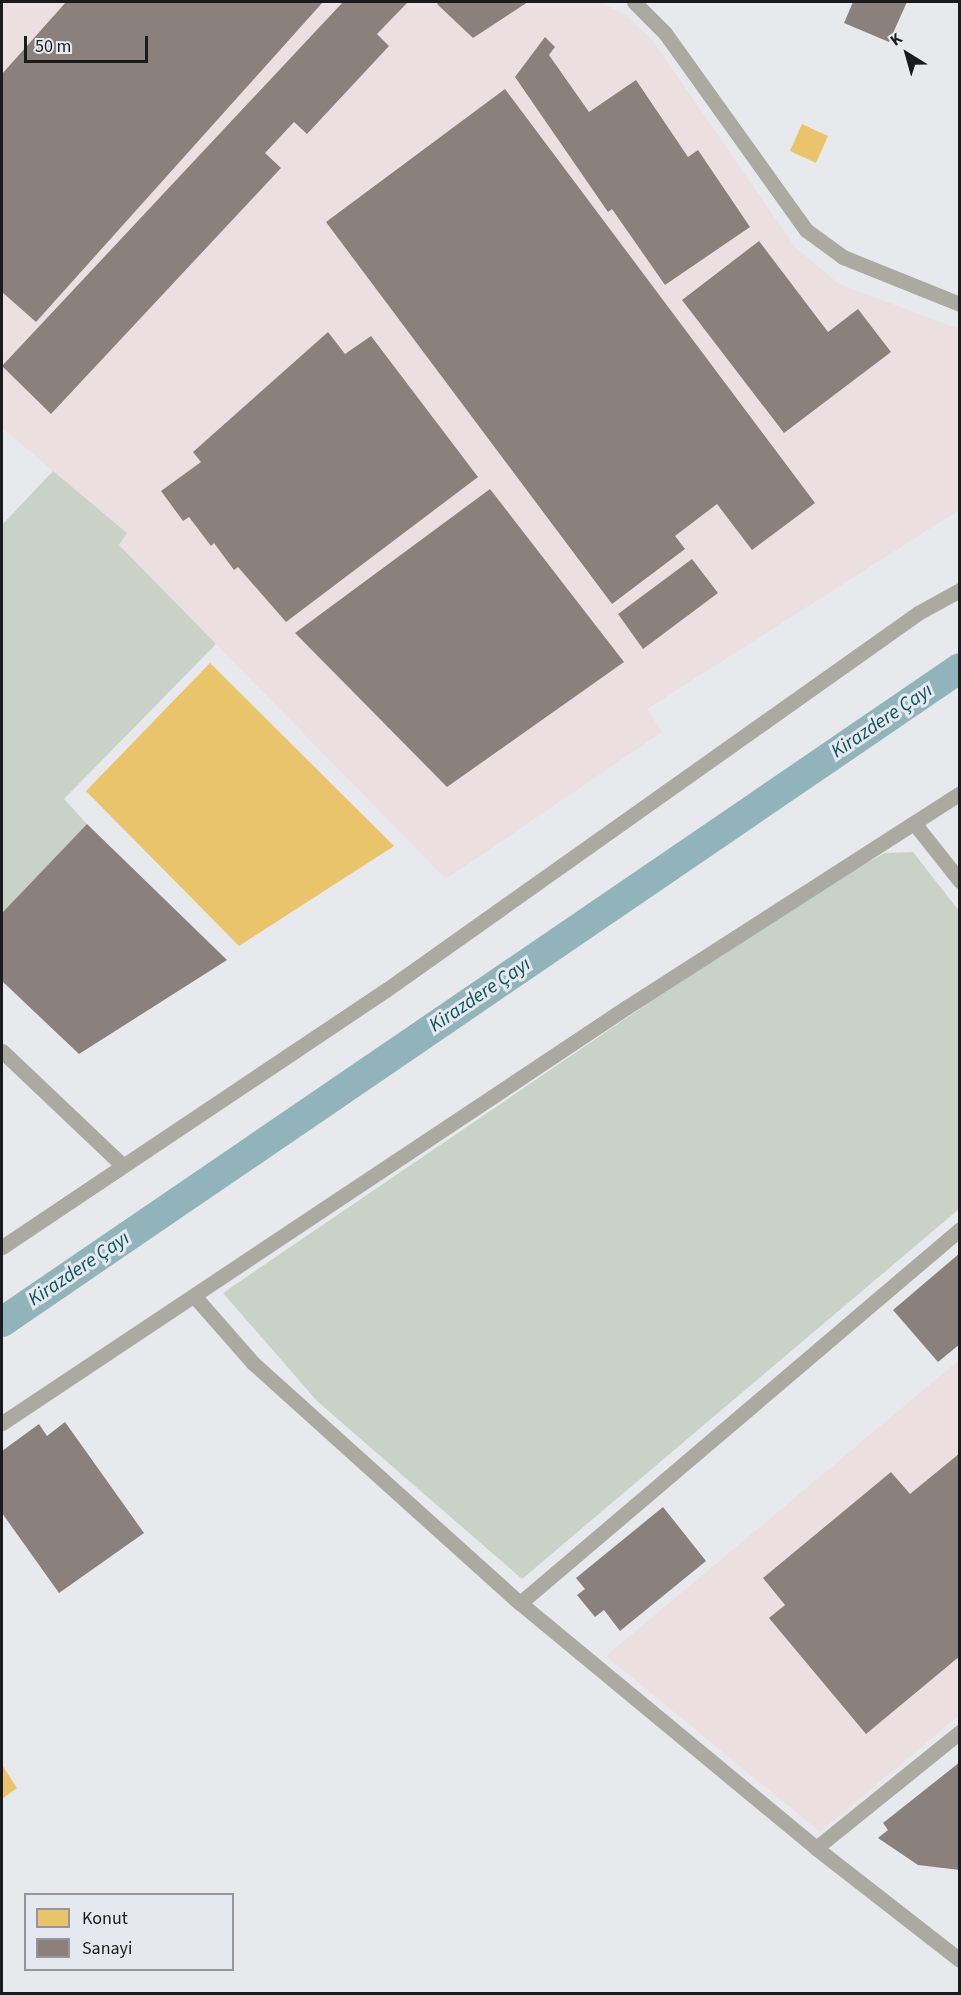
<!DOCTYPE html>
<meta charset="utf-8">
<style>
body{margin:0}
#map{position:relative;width:961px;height:1995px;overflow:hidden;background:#e7e9ec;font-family:"Source Sans 3",sans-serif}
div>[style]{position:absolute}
.industrial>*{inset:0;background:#ecdfe2}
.green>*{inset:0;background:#cad1c6}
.homes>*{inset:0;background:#e9c46a}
.industry>*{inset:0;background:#8a817c}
.river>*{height:30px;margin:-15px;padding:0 15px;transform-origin:15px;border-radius:15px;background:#91b4ba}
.minor>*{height:15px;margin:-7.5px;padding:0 7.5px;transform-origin:7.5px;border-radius:7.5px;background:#abaaa1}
span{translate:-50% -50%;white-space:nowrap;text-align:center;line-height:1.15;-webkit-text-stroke:6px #e5e8ee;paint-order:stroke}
.water-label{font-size:20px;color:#09555b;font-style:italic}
.frame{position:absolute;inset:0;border:3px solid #1a1b1d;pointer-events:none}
.legend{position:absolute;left:24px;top:1893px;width:210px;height:78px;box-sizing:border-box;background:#e5e8ee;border:2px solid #94969a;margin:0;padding:8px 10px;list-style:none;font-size:18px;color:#1a1b1d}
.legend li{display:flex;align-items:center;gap:12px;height:30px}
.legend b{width:30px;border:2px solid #94969a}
.north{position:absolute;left:877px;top:24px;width:60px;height:60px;-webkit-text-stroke:4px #e5e8ee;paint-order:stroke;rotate:323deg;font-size:16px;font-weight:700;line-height:24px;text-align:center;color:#1a1b1d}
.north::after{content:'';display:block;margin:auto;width:21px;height:27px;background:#1a1b1d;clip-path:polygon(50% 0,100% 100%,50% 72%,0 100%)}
.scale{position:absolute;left:24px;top:36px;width:124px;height:27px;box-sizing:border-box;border:3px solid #1a1b1d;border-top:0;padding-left:8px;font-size:18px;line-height:21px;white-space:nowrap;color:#1a1b1d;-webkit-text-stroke:4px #e5e8ee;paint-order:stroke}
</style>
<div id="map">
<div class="industrial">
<div style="clip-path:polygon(2px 2px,600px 2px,626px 15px,653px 41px,795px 247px,839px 284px,959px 329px,959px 510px,647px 709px,662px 732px,446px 879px,119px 545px,127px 533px,2px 428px)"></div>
<div style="clip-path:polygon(959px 1360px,959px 1715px,820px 1832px,606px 1656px)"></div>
</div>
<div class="green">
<div style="clip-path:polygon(53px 471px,127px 533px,119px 545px,216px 644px,64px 799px,87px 824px,2px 913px,2px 525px)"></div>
<div style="clip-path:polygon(913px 852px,959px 911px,959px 1209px,522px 1579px,317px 1401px,223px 1293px,650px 1002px,851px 871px,885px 853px)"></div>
</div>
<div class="homes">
<div style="clip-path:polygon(802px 124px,828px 136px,816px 163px,790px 151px)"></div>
<div style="clip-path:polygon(210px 663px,394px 846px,239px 946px,86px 791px)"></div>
<div style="clip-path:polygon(2px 1765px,17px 1788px,2px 1799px)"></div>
</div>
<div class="industry">
<div style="clip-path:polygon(66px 2px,323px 2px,36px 322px,2px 292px,2px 74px)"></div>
<div style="clip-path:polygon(343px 2px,408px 2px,377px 34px,389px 46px,307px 134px,294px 122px,265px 153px,281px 168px,51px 414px,2px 366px)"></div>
<div style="clip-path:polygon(439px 2px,528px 2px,473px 38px,437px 4px)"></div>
<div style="clip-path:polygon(853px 2px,907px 2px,889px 42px,844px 23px)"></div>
<div style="clip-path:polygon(545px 37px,555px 47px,549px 55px,589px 112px,636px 80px,688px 157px,698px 150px,750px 227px,665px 285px,612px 209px,608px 212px,515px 77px)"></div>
<div style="clip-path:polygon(505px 89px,815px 503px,752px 550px,717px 504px,675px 536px,685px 549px,612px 604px,326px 222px)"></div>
<div style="clip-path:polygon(759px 241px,828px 332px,858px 309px,891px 352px,784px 433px,682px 300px)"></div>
<div style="clip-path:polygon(328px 332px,345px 354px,371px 336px,478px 477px,286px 622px,238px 567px,234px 570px,214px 543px,211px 546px,189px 517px,183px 521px,161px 491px,201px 462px,193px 452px)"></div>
<div style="clip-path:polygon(490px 489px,624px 662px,447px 787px,295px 633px)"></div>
<div style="clip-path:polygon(692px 559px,718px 593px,643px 649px,618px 614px)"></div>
<div style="clip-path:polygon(87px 824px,227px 960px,79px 1054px,2px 981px,2px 913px)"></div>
<div style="clip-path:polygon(960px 1253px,960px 1344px,938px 1362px,893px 1310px)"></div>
<div style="clip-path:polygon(65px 1422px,144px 1533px,59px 1593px,2px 1513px,2px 1451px,39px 1424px,47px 1436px)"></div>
<div style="clip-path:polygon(960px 1453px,960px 1656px,866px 1734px,769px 1618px,785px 1605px,763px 1578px,891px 1472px,910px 1494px)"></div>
<div style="clip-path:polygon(663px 1507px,706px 1561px,620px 1631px,604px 1610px,595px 1617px,577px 1595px,585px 1589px,576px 1578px)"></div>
<div style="clip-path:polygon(960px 1762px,960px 1870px,918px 1865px,878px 1838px,888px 1830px,883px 1823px)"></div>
</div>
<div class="river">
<div style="left:2px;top:1322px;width:1160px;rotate:-34.32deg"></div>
</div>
<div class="minor">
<div style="left:634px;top:2px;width:44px;rotate:45deg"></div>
<div style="left:665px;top:33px;width:242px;rotate:54.4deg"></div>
<div style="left:806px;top:230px;width:46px;rotate:36.1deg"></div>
<div style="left:843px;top:257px;width:126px;rotate:21.9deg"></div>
<div style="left:914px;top:823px;width:74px;rotate:51.6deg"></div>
<div style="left:2px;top:1051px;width:166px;rotate:43.5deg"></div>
<div style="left:2px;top:1247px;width:462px;rotate:-33.8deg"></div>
<div style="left:386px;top:990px;width:652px;rotate:-35.32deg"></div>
<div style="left:918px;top:613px;width:48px;rotate:-28.7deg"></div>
<div style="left:195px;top:1297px;width:88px;rotate:48.7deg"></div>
<div style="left:253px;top:1363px;width:359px;rotate:42deg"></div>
<div style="left:520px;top:1603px;width:384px;rotate:39.6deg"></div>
<div style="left:816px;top:1848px;width:182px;rotate:37.9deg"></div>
<div style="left:2px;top:1423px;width:751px;rotate:-33.65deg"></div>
<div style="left:627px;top:1007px;width:396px;rotate:-32.7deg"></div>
<div style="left:520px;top:1603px;width:577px;rotate:-40.36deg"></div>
<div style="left:816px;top:1848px;width:185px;rotate:-38.9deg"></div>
</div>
<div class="water-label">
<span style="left:882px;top:721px;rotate:-34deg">Kirazdere Çayı</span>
<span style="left:480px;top:995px;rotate:-34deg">Kirazdere Çayı</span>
<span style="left:79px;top:1269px;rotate:-34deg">Kirazdere Çayı</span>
</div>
<div class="frame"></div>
<ul class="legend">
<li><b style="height:16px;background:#e9c46a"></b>Konut</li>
<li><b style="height:16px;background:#8a817c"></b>Sanayi</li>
</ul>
<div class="north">K</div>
<div class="scale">50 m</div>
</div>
